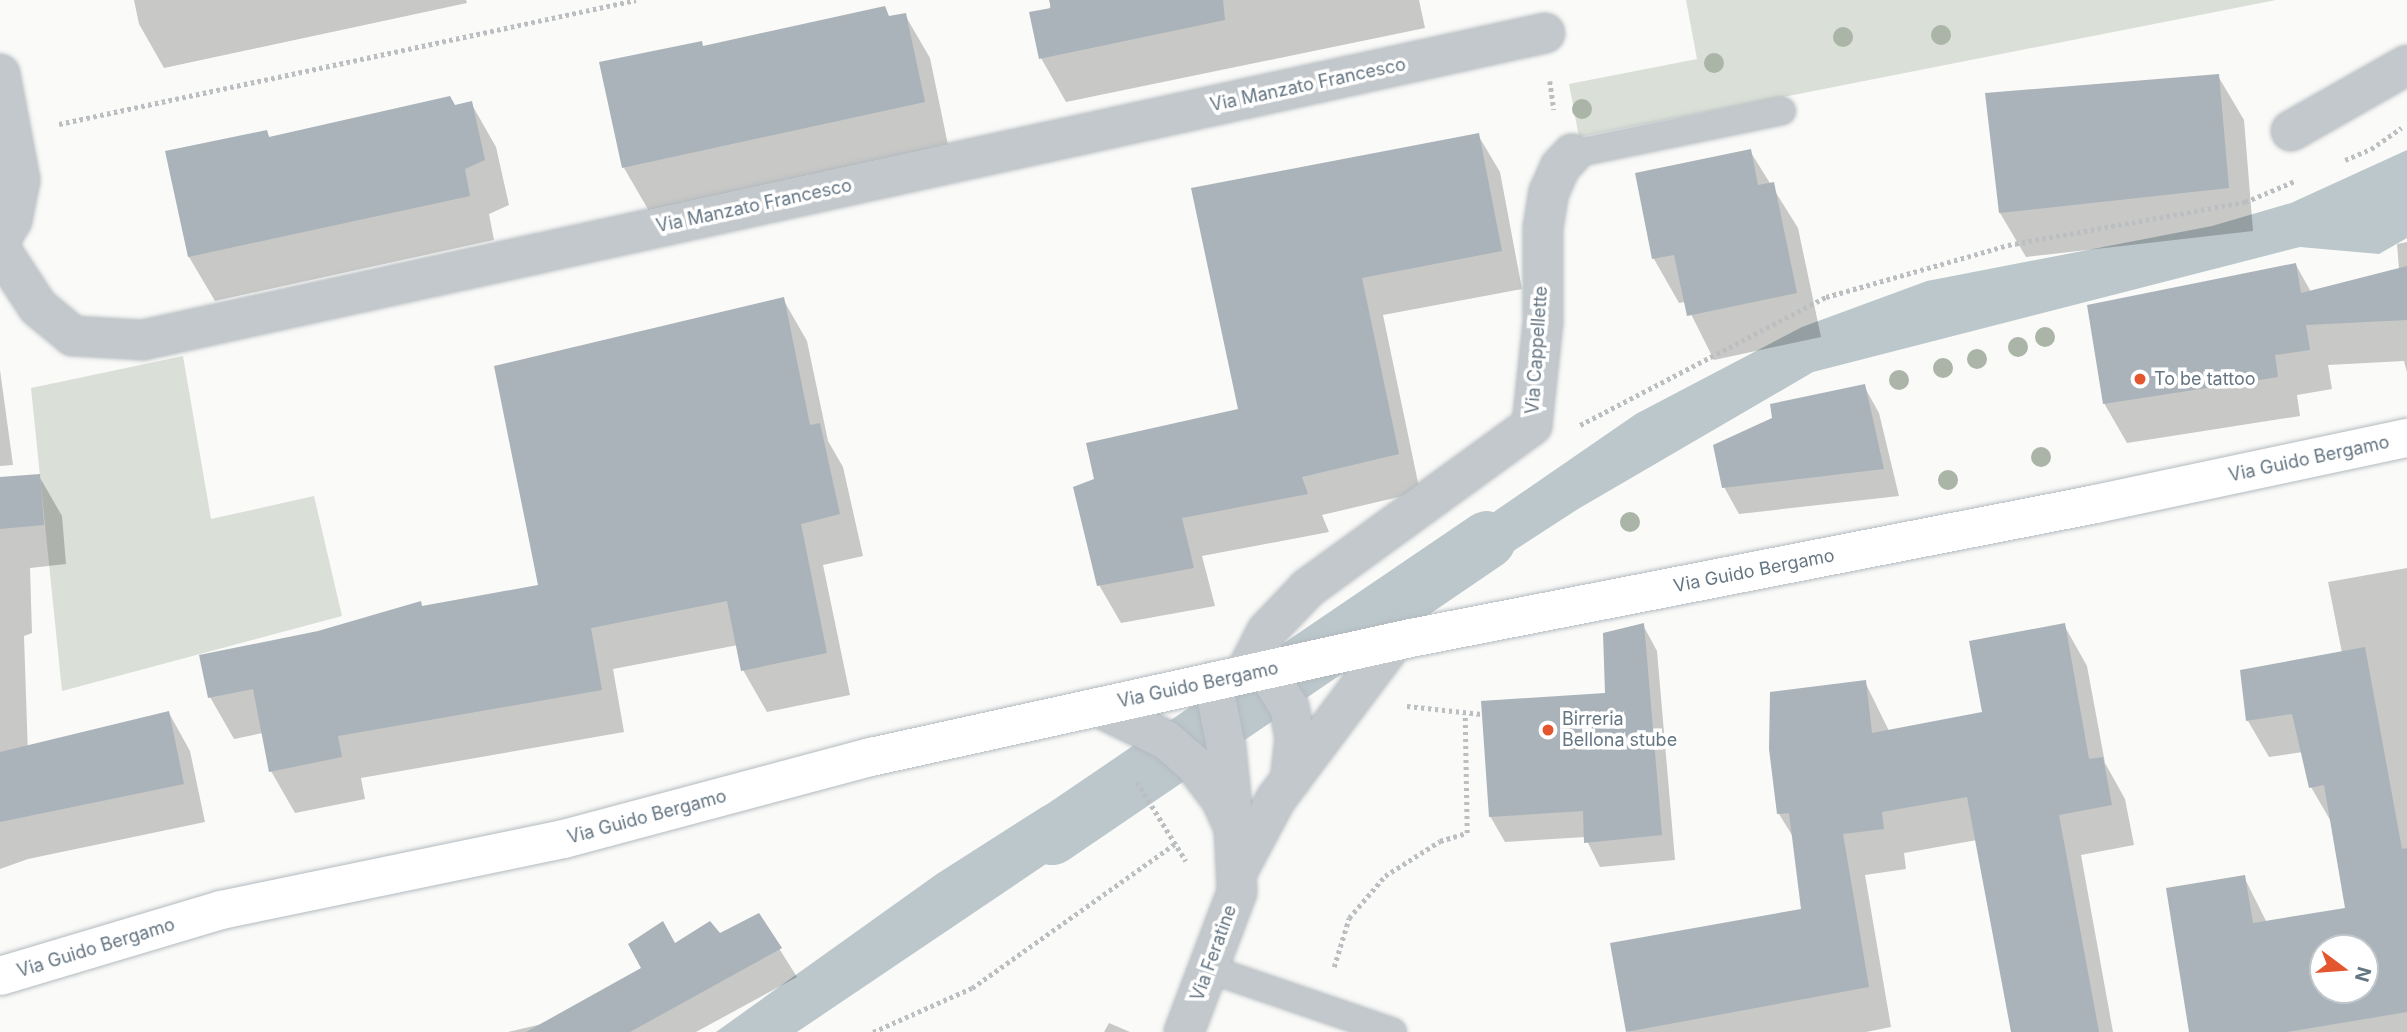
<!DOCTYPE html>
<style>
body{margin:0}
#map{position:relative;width:2407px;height:1032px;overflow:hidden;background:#fafaf8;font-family:Inter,sans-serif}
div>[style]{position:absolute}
.green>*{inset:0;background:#dadfd7}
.water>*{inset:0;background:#bbc7cb}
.shadow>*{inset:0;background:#0003}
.canal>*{height:58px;margin:-29px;padding:0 29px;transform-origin:29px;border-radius:29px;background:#bbc7cb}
.building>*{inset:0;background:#aab3b9}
.path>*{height:4.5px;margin-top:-2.25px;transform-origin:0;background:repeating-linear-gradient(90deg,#bbbfc2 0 3.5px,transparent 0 7px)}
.roads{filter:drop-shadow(0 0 2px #b3babf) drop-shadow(0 0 2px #b3babf)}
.service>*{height:26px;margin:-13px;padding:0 13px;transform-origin:13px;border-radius:13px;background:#c3c8cc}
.minor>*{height:38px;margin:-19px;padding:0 19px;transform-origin:19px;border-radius:19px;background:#c3c8cc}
.tertiary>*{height:38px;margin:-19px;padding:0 19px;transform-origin:19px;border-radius:19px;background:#c3c8cc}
.secondary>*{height:38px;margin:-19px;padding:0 19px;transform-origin:19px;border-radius:19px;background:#fff}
.trees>*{width:20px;height:20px;margin:-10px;border-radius:50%;background:#aab4a7}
.dots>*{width:19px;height:19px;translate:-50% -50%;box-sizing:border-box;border:4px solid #fff;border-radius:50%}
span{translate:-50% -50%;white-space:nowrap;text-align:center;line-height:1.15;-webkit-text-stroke:7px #fff;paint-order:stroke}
.street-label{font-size:18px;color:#657683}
.poi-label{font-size:18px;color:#657683}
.left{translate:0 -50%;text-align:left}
.north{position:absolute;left:2309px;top:934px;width:70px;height:70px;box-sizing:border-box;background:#fff;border:2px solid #c1c8cd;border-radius:50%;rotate:106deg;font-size:19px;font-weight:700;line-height:28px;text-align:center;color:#657683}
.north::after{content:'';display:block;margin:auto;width:24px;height:32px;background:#e4572e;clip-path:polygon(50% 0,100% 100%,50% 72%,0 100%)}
</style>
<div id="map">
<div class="green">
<div style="clip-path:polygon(1686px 0,2276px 0,1579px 137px,1569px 84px,1697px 59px)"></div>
<div style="clip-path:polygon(183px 356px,211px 519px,314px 496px,342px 616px,62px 691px,31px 388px)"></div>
</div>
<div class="water">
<div style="clip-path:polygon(2407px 150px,2407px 238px,2379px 254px,2300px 247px,1813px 372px,1578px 509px,1435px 602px,1411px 569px,1636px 414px,1802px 327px,1927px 281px,2212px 226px,2291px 203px)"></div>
<div style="clip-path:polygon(1102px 776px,1129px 808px,797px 1032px,716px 1032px,937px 874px,1042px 807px)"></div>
</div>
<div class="shadow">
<div style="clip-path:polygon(134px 0,466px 0,467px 3px,164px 68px,139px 24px)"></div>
<div style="clip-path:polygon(1051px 0,1419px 0,1425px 28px,1066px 102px,1041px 58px)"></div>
<div style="clip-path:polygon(905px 15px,930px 58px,948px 145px,649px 211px,624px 168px,704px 48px)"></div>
<div style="clip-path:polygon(2218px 76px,2244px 120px,2253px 231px,2026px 257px,2000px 213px)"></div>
<div style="clip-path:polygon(471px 103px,496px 147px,509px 205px,489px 214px,494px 240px,215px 301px,189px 257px,167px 152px,266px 132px,270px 138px)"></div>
<div style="clip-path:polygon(1478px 135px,1500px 172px,1522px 289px,1383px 315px,1420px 492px,1322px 515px,1329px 532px,1202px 556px,1215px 606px,1121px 623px,1099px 585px,1096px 480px,1240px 410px)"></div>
<div style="clip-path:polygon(1750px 151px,1798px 228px,1821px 337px,1714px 360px,1685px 302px,1679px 303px,1654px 259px,1637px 175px)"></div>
<div style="clip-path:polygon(2407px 242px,2407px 372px,2404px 361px,2328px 365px,2332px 389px,2297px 395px,2300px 416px,2127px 443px,2104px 403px,2296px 265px,2311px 292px,2399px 269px,2397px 244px)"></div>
<div style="clip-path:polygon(783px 299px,807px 341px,828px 441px,843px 467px,863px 556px,823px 565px,850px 695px,767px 712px,743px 670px,738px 645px,613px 669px,624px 732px,361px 778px,365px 799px,295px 813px,271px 771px,263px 733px,234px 739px,210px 697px,318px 633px,540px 586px)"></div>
<div style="clip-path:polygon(0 370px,13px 465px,0 466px)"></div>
<div style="clip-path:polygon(1864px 386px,1879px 413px,1899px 496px,1739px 514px,1724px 487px)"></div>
<div style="clip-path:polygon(39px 476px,62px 516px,66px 564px,30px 568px,32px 633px,24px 636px,28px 755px,0 756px,0 479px)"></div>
<div style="clip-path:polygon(evenodd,2407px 568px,2407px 1032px,2191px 1032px,2244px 877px,2267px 923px,2347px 910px,2333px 825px,2311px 787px,2303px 752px,2269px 757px,2248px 721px,2342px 653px,2328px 582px,2407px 568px,2323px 948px,2365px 948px,2365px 990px,2323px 990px,2323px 948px)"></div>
<div style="clip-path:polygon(1643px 625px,1657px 651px,1675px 860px,1600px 867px,1585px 837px,1505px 842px,1490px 816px,1607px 694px)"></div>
<div style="clip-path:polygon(2064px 625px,2087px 666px,2105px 763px,2125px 799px,2134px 845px,2081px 855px,2113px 1032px,2012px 1032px,1977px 840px,1904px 853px,1906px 869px,1865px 875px,1891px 1027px,1866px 1032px,1628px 1032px,1803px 910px,1795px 840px,1779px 814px,1865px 682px,1889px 731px,1984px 714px)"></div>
<div style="clip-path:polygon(169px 713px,190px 751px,205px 822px,28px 859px,0 869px,0 774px)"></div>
<div style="clip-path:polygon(758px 915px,797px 977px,696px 1032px,508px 1032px,546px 1023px,644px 968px,675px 946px,720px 935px)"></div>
<div style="clip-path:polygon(1109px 1023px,1130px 1032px,1104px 1032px)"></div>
</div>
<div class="canal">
<div style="left:1052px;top:836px;width:526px;rotate:-34.23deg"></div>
</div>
<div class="building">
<div style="clip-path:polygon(1049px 0,1223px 0,1225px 20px,1039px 59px,1029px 12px,1051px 8px)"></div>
<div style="clip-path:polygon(885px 6px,889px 16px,906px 13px,925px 102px,622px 168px,599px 62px,702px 41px,703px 46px)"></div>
<div style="clip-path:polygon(2219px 74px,2229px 188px,1999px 213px,1985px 93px)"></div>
<div style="clip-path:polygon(450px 96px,455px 105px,472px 101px,485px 160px,465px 169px,470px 196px,188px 257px,165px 151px,267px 130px,269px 137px)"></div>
<div style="clip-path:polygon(1479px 133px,1502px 251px,1362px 278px,1399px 454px,1302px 477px,1308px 494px,1182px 518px,1194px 568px,1097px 586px,1073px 487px,1094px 479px,1086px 443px,1238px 409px,1191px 188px)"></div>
<div style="clip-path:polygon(1751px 149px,1758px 185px,1774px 182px,1797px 293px,1687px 316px,1674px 255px,1652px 259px,1635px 173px)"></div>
<div style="clip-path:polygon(2296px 263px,2301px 293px,2407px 266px,2407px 320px,2306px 325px,2310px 350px,2275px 355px,2278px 377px,2103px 404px,2087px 305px)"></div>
<div style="clip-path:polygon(784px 297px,810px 425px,820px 423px,840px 514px,801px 524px,827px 653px,741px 671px,727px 601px,591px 628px,602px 690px,338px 736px,342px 757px,269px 772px,253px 689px,208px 698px,199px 655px,318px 631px,421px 601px,422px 606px,538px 585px,494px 366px)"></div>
<div style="clip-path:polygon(1865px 384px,1884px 469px,1722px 488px,1713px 445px,1772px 418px,1770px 404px)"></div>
<div style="clip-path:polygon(40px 474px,44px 525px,0 529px,0 477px)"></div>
<div style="clip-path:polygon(1644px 623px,1662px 835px,1584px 843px,1583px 811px,1489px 817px,1481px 701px,1605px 693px,1603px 633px)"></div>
<div style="clip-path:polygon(2065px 623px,2089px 759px,2103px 757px,2112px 805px,2059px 815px,2099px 1032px,2011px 1032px,1967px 797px,1882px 812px,1884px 829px,1843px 834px,1869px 987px,1626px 1032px,1610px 943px,1801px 909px,1789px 813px,1777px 814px,1769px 749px,1770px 692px,1866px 680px,1872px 733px,1982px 712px,1969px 641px)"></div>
<div style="clip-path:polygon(evenodd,2365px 647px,2402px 849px,2407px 848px,2407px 1012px,2287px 1032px,2189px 1032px,2166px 888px,2245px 875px,2253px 923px,2345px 908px,2324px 785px,2309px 788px,2292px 714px,2246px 721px,2240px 670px,2365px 647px,2323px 948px,2365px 948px,2365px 990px,2323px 990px,2323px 948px)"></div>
<div style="clip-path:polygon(169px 711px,184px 784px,0 822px,0 752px)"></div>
<div style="clip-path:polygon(759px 913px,782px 948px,630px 1032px,526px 1032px,641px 968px,628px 944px,663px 921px,675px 943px,710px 921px,720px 933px)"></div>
</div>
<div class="path">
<div style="left:1550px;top:81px;width:29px;rotate:82deg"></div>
<div style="left:59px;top:124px;width:590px;rotate:-12.13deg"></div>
<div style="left:2345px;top:160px;width:28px;rotate:-23deg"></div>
<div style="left:2371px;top:149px;width:37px;rotate:-35deg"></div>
<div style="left:1580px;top:425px;width:277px;rotate:-27.5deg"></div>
<div style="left:1826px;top:297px;width:189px;rotate:-15.9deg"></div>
<div style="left:2008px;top:245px;width:241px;rotate:-10.3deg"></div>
<div style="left:2245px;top:202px;width:54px;rotate:-22.8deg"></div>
<div style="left:1407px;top:706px;width:75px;rotate:6.1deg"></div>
<div style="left:1137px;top:782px;width:93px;rotate:58.2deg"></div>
<div style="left:1334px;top:967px;width:51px;rotate:-73deg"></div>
<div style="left:1349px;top:918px;width:55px;rotate:-49.4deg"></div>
<div style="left:1385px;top:876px;width:65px;rotate:-32.5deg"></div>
<div style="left:1440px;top:841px;width:28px;rotate:-17deg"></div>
<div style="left:1467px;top:833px;width:119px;rotate:-91deg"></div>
<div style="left:873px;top:1032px;width:108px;rotate:-24deg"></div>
<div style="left:972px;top:988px;width:249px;rotate:-35.4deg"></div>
</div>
<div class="roads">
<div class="service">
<div style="left:1572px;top:154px;width:214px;rotate:-11.6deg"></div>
<div style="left:1209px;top:969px;width:194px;rotate:18.9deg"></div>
</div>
<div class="minor">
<div style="left:0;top:74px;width:108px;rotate:79.3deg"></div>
<div style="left:20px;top:180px;width:41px;rotate:101.3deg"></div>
<div style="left:12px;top:220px;width:23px;rotate:121deg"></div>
<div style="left:2291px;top:131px;width:133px;rotate:-29.6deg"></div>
<div style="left:0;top:249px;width:69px;rotate:56.8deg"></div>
<div style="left:38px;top:307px;width:45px;rotate:39.6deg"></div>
<div style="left:73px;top:336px;width:70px;rotate:3.3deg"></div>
<div style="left:143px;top:340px;width:1435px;rotate:-12.35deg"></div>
<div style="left:1245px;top:674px;width:48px;rotate:-62.9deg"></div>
<div style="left:1267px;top:631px;width:59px;rotate:-46.4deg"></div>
<div style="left:1308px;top:588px;width:277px;rotate:-36deg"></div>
<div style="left:1532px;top:425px;width:104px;rotate:-83.9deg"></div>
<div style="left:1543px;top:322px;width:94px;rotate:-90deg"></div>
<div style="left:1543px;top:228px;width:36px;rotate:-81deg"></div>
<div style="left:1549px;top:192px;width:27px;rotate:-66deg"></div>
<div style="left:1560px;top:167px;width:18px;rotate:-47deg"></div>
</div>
<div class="tertiary">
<div style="left:1265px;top:670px;width:44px;rotate:57deg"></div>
<div style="left:1289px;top:707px;width:32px;rotate:79deg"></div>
<div style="left:1295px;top:738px;width:43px;rotate:96.6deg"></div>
<div style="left:1213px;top:681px;width:67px;rotate:78.9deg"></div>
<div style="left:1226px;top:747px;width:70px;rotate:84.3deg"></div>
<div style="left:1098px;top:707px;width:76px;rotate:25.9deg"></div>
<div style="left:1166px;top:740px;width:37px;rotate:41deg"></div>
<div style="left:1194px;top:764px;width:44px;rotate:52.4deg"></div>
<div style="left:1221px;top:799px;width:32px;rotate:66deg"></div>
<div style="left:1234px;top:828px;width:64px;rotate:87.3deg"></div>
<div style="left:1237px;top:892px;width:150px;rotate:110.7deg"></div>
<div style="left:1237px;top:872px;width:83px;rotate:-61.9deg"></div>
<div style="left:1276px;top:799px;width:197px;rotate:-53.2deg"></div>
</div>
<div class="secondary">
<div style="left:0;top:976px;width:231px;rotate:-16.6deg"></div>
<div style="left:221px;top:910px;width:350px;rotate:-11.7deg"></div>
<div style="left:564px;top:839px;width:318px;rotate:-15deg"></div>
<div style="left:871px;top:757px;width:553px;rotate:-12.43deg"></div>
<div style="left:1411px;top:638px;width:698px;rotate:-11.07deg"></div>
<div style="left:2096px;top:504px;width:318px;rotate:-12deg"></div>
</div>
</div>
<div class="trees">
<div style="left:1941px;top:35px"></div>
<div style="left:1843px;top:37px"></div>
<div style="left:1714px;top:63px"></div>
<div style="left:1582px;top:109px"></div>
<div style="left:2045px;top:337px"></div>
<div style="left:2018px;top:347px"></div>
<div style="left:1977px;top:359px"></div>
<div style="left:1943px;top:368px"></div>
<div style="left:1899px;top:380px"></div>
<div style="left:2041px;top:457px"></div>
<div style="left:1948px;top:480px"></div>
<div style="left:1630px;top:522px"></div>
</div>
<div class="dots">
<div style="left:2140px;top:379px;background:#e4572e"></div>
<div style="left:1548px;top:730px;background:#e4572e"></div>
</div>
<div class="street-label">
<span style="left:1308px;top:85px;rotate:-12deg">Via Manzato Francesco</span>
<span style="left:754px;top:206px;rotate:-12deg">Via Manzato Francesco</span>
<span style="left:1537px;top:350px;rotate:-86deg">Via Cappellette</span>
<span style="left:2309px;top:459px;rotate:-12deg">Via Guido Bergamo</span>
<span style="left:1754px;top:571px;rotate:-11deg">Via Guido Bergamo</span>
<span style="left:1198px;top:685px;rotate:-12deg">Via Guido Bergamo</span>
<span style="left:647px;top:817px;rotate:-15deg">Via Guido Bergamo</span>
<span style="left:96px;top:948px;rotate:-17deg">Via Guido Bergamo</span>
<span style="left:1214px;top:953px;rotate:-70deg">Via Feratine</span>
</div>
<div class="poi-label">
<span class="left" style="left:2154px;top:379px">To be tattoo</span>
<span class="left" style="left:1562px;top:730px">Birreria<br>Bellona stube</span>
</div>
<div class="north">N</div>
</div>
